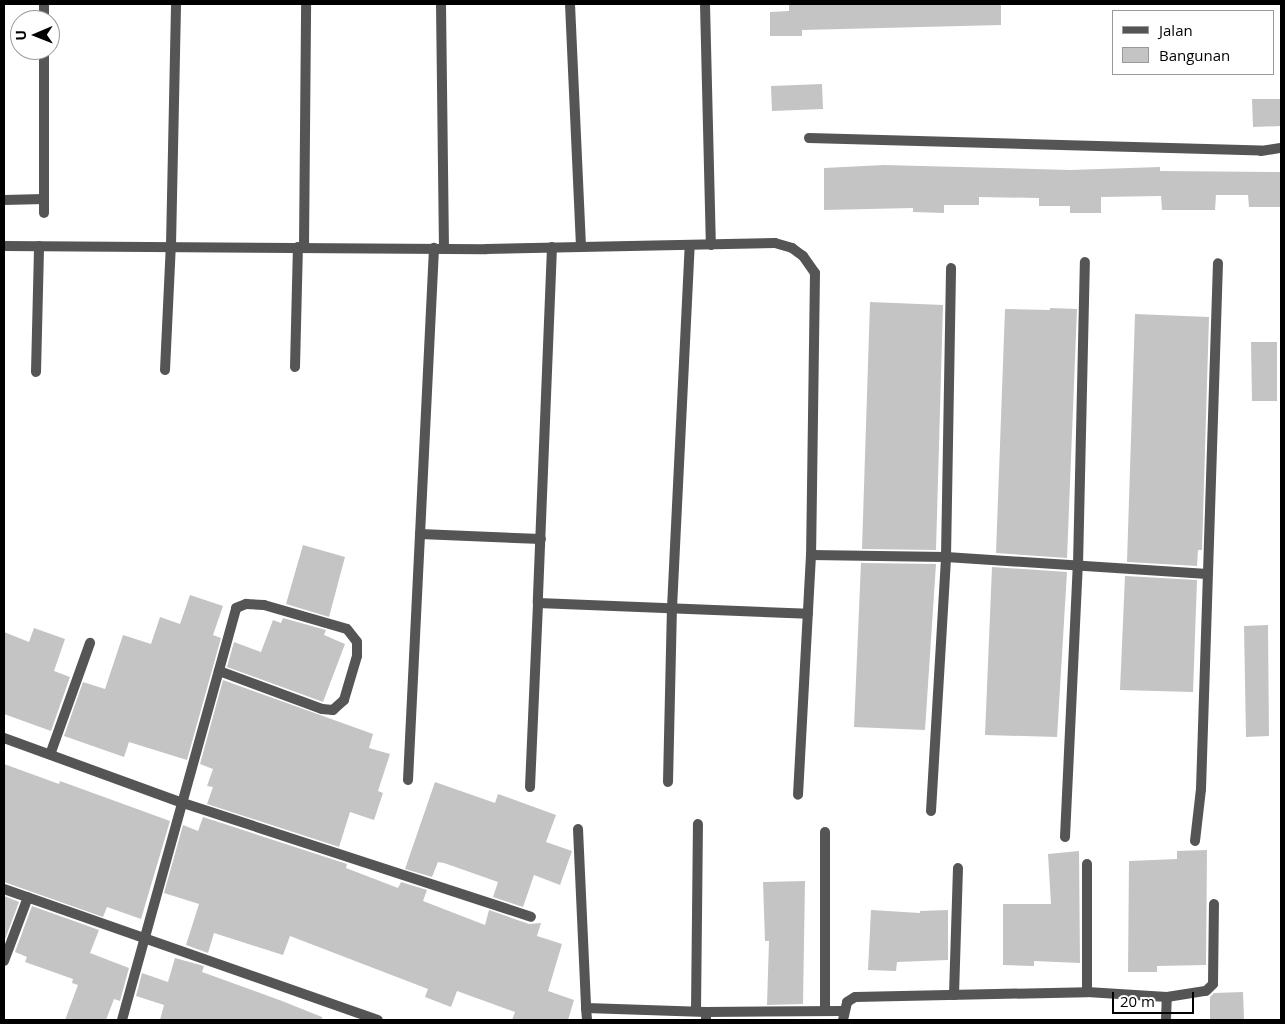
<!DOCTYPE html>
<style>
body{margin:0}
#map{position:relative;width:1285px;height:1024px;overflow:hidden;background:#fff;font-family:"Open Sans",sans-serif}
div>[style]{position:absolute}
.building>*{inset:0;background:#c4c4c4}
.street>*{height:10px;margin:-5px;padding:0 5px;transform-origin:5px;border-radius:5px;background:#555}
span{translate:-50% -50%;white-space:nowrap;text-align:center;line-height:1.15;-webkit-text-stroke:4px #fff;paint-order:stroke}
.frame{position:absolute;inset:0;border:5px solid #000;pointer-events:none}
.legend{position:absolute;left:1112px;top:10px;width:162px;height:65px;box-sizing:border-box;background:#fff;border:1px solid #999;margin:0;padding:6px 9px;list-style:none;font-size:15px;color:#000}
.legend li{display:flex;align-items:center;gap:10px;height:25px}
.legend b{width:25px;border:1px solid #999}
.north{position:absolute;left:10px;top:10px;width:50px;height:50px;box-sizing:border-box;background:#fff;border:1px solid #999;border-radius:50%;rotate:269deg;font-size:14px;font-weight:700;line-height:20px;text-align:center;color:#000}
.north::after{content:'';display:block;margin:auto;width:18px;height:22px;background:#000;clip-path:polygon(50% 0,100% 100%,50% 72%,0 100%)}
.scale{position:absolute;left:1112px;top:992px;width:82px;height:22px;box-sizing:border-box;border:2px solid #000;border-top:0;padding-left:6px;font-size:15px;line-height:18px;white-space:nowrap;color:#000;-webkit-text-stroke:4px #fff;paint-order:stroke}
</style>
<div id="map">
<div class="building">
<div style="clip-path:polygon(789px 4px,1001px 4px,1001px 25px,802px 30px,802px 36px,770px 36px,770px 12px,789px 11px)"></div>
<div style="clip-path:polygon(822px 84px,823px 109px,772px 111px,771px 86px)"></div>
<div style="clip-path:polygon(1252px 99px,1281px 99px,1281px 126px,1253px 127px)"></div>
<div style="clip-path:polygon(884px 165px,1070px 170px,1160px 167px,1160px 171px,1281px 172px,1281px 207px,1249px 207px,1248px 195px,1216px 195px,1215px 210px,1162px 210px,1161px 196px,1101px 197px,1101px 213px,1070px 213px,1070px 206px,1039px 206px,1039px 198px,979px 197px,979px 205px,944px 205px,944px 213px,913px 212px,913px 208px,824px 210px,824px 168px)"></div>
<div style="clip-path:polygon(870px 302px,943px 305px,936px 550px,862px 549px)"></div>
<div style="clip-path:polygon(1050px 308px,1077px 309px,1067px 558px,996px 553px,1005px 309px,1050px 310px)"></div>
<div style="clip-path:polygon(1135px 314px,1209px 317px,1202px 550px,1198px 550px,1197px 566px,1127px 562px)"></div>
<div style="clip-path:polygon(1251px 342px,1277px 342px,1277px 401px,1252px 401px)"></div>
<div style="clip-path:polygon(303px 545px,345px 557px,329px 617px,286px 604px)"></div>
<div style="clip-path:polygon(861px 563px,936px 564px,925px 730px,854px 727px)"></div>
<div style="clip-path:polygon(992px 567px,1067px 572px,1057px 737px,985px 735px)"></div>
<div style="clip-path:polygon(1125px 576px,1197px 580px,1193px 692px,1120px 690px)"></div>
<div style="clip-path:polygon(190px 595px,223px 606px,213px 635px,221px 638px,187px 760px,129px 742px,124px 757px,64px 736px,83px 682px,105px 689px,123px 635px,151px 644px,160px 617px,180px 624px)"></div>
<div style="clip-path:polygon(283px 618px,326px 630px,324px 635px,345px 644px,323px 702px,227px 667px,234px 642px,261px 652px,273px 620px,281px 623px)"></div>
<div style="clip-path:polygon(1268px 625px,1269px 736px,1246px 737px,1244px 626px)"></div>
<div style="clip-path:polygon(34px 628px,65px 639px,54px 671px,70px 677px,51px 731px,4px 714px,4px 632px,29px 642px)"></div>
<div style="clip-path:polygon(223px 680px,373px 734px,369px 748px,390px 754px,378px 791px,383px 793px,374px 820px,350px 812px,339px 847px,207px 804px,213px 787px,207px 786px,213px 769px,200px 764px)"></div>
<div style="clip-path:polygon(4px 764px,59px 784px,60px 781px,170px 821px,141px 919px,107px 907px,103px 917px,4px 882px)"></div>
<div style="clip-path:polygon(435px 782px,495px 803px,498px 794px,556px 815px,546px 842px,572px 851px,560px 885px,534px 875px,523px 907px,493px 897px,498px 882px,444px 863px,438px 862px,432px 877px,405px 869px)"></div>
<div style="clip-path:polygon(203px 817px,347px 864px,346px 868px,398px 888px,401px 882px,427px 890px,423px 901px,485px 925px,489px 910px,529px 924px,541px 923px,537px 936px,562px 944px,548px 991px,574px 1000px,568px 1020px,512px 1020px,515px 1012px,457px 991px,451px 1007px,425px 997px,428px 989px,290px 936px,283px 955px,214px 933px,208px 953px,186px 945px,199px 904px,164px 893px,183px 825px,198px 831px)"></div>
<div style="clip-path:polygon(1207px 850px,1206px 965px,1157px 966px,1157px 972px,1128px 972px,1129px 861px,1177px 859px,1177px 851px)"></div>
<div style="clip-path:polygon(1079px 851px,1080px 963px,1034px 961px,1034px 966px,1003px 965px,1003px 904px,1051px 904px,1048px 854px)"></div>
<div style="clip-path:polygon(805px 881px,803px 1004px,767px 1005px,769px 941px,765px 941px,763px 882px)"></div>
<div style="clip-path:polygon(4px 896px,19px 902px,4px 942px)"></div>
<div style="clip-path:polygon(32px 906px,99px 930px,90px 953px,129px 968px,120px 1001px,114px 999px,106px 1020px,65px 1020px,78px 985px,72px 983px,73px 979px,25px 962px,27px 957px,15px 952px)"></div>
<div style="clip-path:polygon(871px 910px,920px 913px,920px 911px,948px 910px,948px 960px,897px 962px,896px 971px,868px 970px)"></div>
<div style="clip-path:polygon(175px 958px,204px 966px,202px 972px,282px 1001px,322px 1017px,322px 1020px,160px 1020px,164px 1005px,136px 996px,142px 973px,168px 982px)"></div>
<div style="clip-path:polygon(1243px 992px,1244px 1020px,1210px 1020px,1210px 997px,1214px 993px)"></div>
</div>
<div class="street">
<div style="left:44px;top:4px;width:16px;rotate:90deg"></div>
<div style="left:441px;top:4px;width:244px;rotate:89.3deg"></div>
<div style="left:570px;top:4px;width:243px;rotate:87.4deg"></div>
<div style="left:705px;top:4px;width:241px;rotate:88.6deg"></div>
<div style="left:44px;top:50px;width:163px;rotate:90deg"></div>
<div style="left:809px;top:138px;width:452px;rotate:1.6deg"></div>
<div style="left:1261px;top:151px;width:20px;rotate:-9deg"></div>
<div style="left:4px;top:200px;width:40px;rotate:-1.4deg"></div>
<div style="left:4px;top:246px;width:482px;rotate:0.4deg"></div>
<div style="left:486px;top:249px;width:289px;rotate:-1.2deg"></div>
<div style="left:775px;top:243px;width:18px;rotate:16deg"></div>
<div style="left:792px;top:248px;width:14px;rotate:36deg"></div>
<div style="left:803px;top:256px;width:21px;rotate:55deg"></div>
<div style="left:815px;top:273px;width:282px;rotate:90.8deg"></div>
<div style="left:811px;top:555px;width:240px;rotate:93.1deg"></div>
<div style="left:304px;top:247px;width:243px;rotate:-89.5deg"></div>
<div style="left:552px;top:247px;width:356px;rotate:92.3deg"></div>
<div style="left:538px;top:603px;width:270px;rotate:2.3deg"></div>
<div style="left:295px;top:367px;width:120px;rotate:-88.6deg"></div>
<div style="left:165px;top:370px;width:125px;rotate:-87.3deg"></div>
<div style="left:171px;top:245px;width:241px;rotate:-88.8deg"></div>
<div style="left:36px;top:372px;width:126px;rotate:-88.6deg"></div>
<div style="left:420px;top:534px;width:121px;rotate:2.4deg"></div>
<div style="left:811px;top:555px;width:135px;rotate:0.8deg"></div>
<div style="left:946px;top:557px;width:262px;rotate:3.7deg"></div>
<div style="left:4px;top:738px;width:190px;rotate:20deg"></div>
<div style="left:183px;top:803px;width:366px;rotate:18.1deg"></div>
<div style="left:51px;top:752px;width:116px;rotate:-70.3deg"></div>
<div style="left:408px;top:780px;width:533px;rotate:-87.2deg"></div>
<div style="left:668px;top:782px;width:174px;rotate:-88.7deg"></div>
<div style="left:672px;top:608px;width:363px;rotate:-87.2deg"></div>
<div style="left:530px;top:787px;width:184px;rotate:-87.5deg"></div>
<div style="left:931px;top:811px;width:254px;rotate:-86.6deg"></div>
<div style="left:946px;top:557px;width:289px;rotate:-89deg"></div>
<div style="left:578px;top:829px;width:179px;rotate:87.4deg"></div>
<div style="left:586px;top:1008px;width:120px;rotate:1.9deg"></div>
<div style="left:706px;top:1012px;width:8px;rotate:90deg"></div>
<div style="left:825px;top:832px;width:179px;rotate:90deg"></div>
<div style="left:1065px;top:837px;width:272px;rotate:-87.3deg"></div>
<div style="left:1078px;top:565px;width:303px;rotate:-88.7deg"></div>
<div style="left:1195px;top:841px;width:52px;rotate:-83.4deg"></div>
<div style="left:1201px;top:789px;width:526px;rotate:-88.15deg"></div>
<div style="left:4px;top:889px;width:396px;rotate:19.3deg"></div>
<div style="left:4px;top:961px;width:68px;rotate:-69.4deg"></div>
<div style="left:1087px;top:992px;width:128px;rotate:-90deg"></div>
<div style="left:954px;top:995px;width:127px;rotate:-88.2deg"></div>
<div style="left:586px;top:1008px;width:12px;rotate:85deg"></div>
<div style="left:696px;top:1011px;width:187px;rotate:-89.4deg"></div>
<div style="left:706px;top:1012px;width:137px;rotate:-0.4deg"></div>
<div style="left:122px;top:1020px;width:427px;rotate:-74.5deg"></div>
<div style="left:236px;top:608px;width:11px;rotate:-22deg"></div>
<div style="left:246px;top:604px;width:18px;rotate:3deg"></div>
<div style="left:264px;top:605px;width:86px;rotate:16.1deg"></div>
<div style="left:347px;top:629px;width:16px;rotate:52deg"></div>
<div style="left:357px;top:642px;width:14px;rotate:90deg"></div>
<div style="left:357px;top:656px;width:46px;rotate:106.5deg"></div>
<div style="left:344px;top:700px;width:15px;rotate:138deg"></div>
<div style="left:333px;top:710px;width:11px;rotate:-175deg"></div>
<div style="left:322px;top:709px;width:110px;rotate:-159.7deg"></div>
<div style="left:843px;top:1020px;width:18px;rotate:-77deg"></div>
<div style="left:847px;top:1002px;width:9px;rotate:-32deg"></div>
<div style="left:855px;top:997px;width:232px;rotate:-1.2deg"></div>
<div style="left:1087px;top:992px;width:80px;rotate:3.6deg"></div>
<div style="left:1166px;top:1020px;width:23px;rotate:-88deg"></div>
<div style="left:1167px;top:997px;width:39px;rotate:-9deg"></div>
<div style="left:1206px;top:991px;width:10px;rotate:-45deg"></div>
<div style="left:1213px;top:984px;width:80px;rotate:-89.3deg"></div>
</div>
<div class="frame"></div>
<ul class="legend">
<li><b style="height:6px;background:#555"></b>Jalan</li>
<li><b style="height:14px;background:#c4c4c4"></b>Bangunan</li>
</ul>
<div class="north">U</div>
<div class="scale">20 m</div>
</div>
